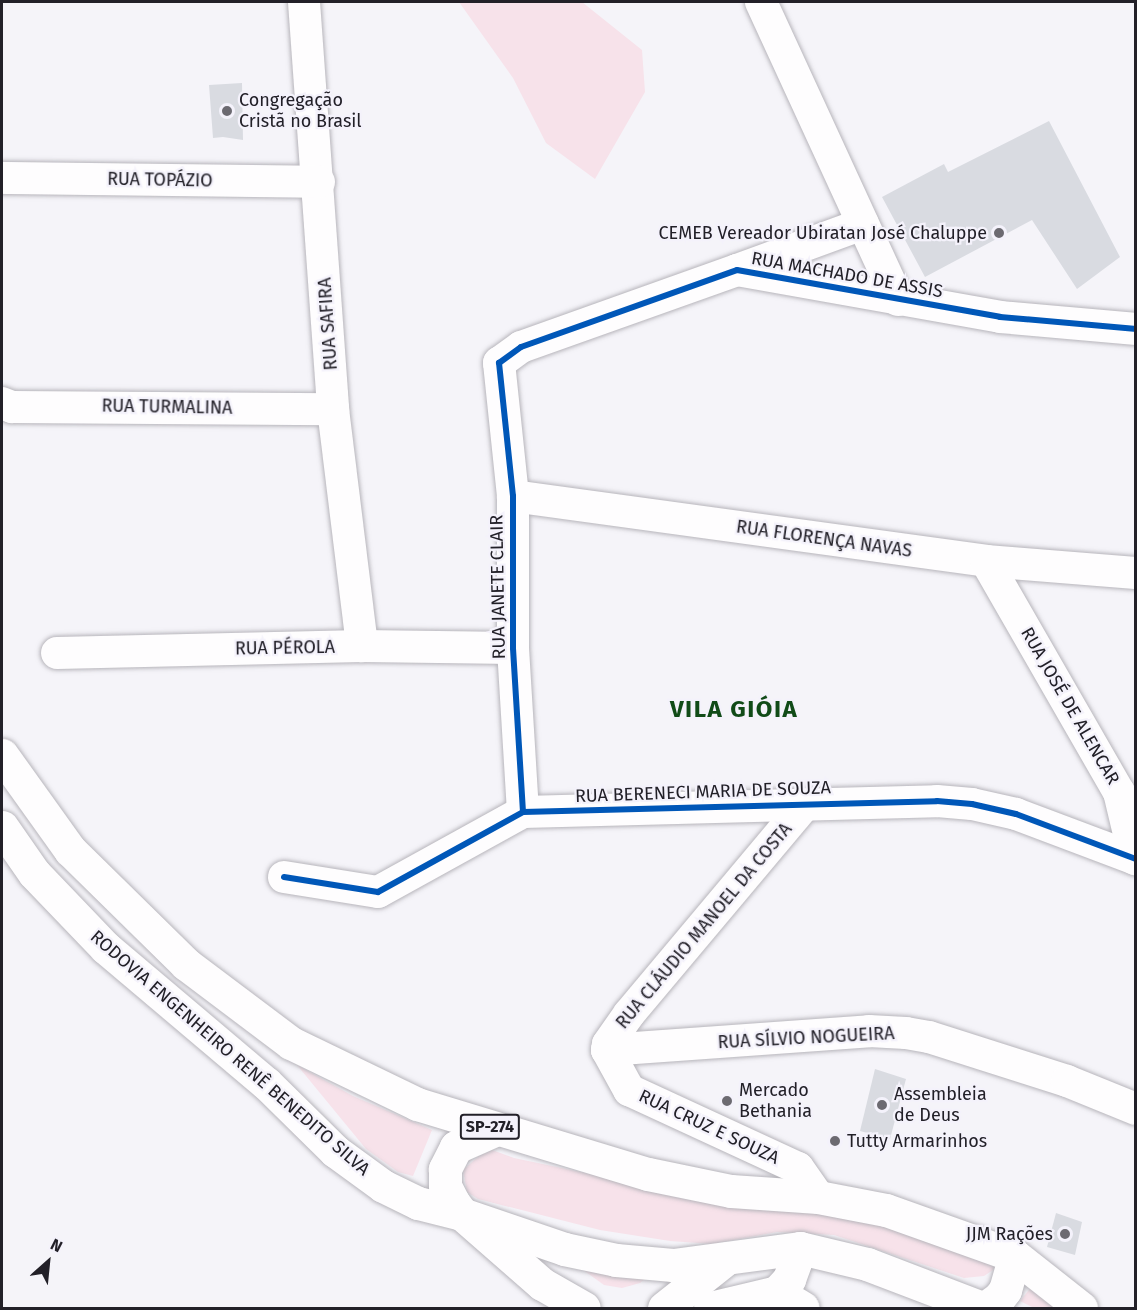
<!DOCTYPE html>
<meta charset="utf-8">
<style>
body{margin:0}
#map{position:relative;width:1137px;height:1310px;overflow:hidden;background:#f5f4f9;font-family:"Fira Sans",sans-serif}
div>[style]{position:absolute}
.green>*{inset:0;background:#f7e2ea}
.building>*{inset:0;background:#d9dbe1}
.roads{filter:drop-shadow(0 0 2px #b7b5bb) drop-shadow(0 0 2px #b7b5bb)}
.minor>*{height:32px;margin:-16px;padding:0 16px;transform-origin:16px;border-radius:16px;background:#fefdfe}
.major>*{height:33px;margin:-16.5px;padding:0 16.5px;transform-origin:16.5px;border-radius:16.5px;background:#fefdfe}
.cycleway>*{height:6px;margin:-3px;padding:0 3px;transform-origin:3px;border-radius:3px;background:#0057b8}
.dots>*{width:16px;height:16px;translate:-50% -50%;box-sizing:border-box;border:3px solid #f4f2fb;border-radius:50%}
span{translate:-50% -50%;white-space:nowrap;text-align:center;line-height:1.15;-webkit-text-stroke:4.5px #f4f2fb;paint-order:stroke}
.shield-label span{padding:2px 4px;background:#f4f2fb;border:2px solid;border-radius:4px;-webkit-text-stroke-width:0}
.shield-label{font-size:16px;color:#222028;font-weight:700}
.poi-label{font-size:18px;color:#222028}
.left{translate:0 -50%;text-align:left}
.right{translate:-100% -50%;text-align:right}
.street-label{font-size:18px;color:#222028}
.district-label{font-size:24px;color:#114b18;font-weight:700;letter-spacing:1.5px}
.frame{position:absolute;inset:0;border:3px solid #222028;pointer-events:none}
.north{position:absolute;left:18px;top:1232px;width:60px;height:60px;-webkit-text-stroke:4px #f4f2fb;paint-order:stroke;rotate:27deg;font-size:16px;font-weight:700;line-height:24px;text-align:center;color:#222028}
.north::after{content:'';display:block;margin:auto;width:21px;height:27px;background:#222028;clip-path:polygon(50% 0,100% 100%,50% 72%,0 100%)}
</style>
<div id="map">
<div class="green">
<div style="clip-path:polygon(459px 2px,582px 2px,642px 50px,645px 92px,595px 179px,546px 143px,513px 78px)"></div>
<div style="clip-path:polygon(297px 1065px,353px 1096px,432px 1130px,413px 1176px,398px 1172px,366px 1149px)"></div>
<div style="clip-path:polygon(492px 1150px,514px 1158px,743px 1206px,897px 1221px,997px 1262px,993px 1270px,984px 1276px,964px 1278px,834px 1235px,777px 1232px,712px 1244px,670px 1241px,600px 1230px,478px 1199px,467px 1192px,463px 1170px,479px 1156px)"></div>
<div style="clip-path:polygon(579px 1267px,648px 1277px,640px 1283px,622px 1288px,604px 1285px)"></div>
<div style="clip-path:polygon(1032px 1286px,1060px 1308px,1034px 1308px,1020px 1301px)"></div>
</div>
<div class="building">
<div style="clip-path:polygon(242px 83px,243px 140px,223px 137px,213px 138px,209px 85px)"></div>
<div style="clip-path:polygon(1049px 121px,1120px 257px,1077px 289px,1032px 220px,925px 277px,882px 197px,944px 164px,948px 172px)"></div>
<div style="clip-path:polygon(875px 1069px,906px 1079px,890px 1139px,860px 1131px)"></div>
<div style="clip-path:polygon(1056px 1213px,1082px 1222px,1075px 1255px,1047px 1247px)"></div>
</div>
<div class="roads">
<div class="minor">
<div style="left:304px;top:2px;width:408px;rotate:85.9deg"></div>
<div style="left:333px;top:409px;width:239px;rotate:83deg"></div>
<div style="left:761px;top:2px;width:328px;rotate:65.3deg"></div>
<div style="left:2px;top:178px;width:317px;rotate:0.7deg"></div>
<div style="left:737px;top:270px;width:134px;rotate:-20.1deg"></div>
<div style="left:2px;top:403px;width:11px;rotate:22deg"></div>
<div style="left:12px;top:407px;width:321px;rotate:0.4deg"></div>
<div style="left:513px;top:496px;width:477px;rotate:7.8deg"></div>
<div style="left:986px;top:561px;width:150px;rotate:4.6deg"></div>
<div style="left:986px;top:561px;width:267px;rotate:60.1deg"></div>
<div style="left:1119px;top:792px;width:69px;rotate:76.6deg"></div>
<div style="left:57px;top:653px;width:305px;rotate:-1.3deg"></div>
<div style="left:362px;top:646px;width:151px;rotate:0.8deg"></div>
<div style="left:523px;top:812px;width:164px;rotate:-93.5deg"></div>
<div style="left:513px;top:648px;width:152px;rotate:-90deg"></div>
<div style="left:513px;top:496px;width:134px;rotate:-96deg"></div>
<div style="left:499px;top:363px;width:27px;rotate:-36deg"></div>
<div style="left:521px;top:347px;width:229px;rotate:-19.6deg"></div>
<div style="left:737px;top:270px;width:267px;rotate:10.1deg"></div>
<div style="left:1000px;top:317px;width:137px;rotate:5deg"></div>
<div style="left:284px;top:877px;width:95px;rotate:9.1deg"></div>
<div style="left:378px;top:892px;width:166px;rotate:-28.9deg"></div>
<div style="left:523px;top:812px;width:414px;rotate:-1.5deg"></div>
<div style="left:937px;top:801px;width:35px;rotate:5deg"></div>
<div style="left:972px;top:804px;width:45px;rotate:12.8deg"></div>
<div style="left:1016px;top:814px;width:128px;rotate:20.6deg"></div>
<div style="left:607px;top:1050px;width:263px;rotate:-4.1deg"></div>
<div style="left:869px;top:1031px;width:37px;rotate:3deg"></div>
<div style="left:906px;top:1033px;width:23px;rotate:10deg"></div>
<div style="left:929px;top:1037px;width:145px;rotate:17.7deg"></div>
<div style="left:1067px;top:1081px;width:74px;rotate:22.1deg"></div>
<div style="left:607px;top:1050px;width:6px;rotate:-81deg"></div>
<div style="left:608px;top:1044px;width:37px;rotate:-55deg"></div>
<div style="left:629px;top:1014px;width:274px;rotate:-50deg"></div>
<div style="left:607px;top:1050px;width:46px;rotate:61.2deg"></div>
<div style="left:629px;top:1090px;width:186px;rotate:24.8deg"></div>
<div style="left:798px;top:1168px;width:35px;rotate:55deg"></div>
<div style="left:777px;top:1292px;width:31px;rotate:31deg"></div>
</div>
<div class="major">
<div style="left:2px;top:755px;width:117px;rotate:54.4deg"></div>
<div style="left:70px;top:850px;width:163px;rotate:44.5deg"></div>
<div style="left:186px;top:964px;width:131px;rotate:37deg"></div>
<div style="left:291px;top:1043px;width:140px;rotate:25.8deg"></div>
<div style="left:417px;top:1104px;width:241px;rotate:16.9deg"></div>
<div style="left:648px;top:1174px;width:85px;rotate:11.6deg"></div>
<div style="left:731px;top:1191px;width:87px;rotate:3.9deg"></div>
<div style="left:818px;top:1197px;width:69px;rotate:10.8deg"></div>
<div style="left:886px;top:1210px;width:137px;rotate:19.6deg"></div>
<div style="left:1015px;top:1256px;width:84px;rotate:38.2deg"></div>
<div style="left:2px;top:827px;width:56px;rotate:55.2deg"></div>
<div style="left:34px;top:873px;width:104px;rotate:46.2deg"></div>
<div style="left:106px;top:948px;width:209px;rotate:40.2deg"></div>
<div style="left:266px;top:1083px;width:97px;rotate:44.6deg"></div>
<div style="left:335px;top:1151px;width:59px;rotate:36.1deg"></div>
<div style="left:383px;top:1186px;width:39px;rotate:26deg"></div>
<div style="left:418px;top:1203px;width:45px;rotate:14deg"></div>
<div style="left:462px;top:1214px;width:108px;rotate:18.9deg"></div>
<div style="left:564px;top:1249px;width:53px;rotate:11.9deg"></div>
<div style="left:616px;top:1260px;width:57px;rotate:5deg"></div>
<div style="left:673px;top:1265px;width:128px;rotate:-7.6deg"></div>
<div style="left:800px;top:1248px;width:69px;rotate:13.4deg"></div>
<div style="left:867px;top:1264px;width:123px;rotate:20.9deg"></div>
<div style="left:497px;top:1129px;width:45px;rotate:156.3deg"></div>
<div style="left:456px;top:1147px;width:25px;rotate:117deg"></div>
<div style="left:445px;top:1169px;width:17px;rotate:90deg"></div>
<div style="left:445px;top:1186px;width:18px;rotate:63deg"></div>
<div style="left:453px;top:1202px;width:15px;rotate:53deg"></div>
<div style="left:462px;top:1214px;width:106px;rotate:41.2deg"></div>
<div style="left:542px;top:1284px;width:48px;rotate:29.7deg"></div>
<div style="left:664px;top:1308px;width:80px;rotate:-38.4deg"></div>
<div style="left:710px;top:1308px;width:69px;rotate:-13.4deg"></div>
<div style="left:777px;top:1292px;width:18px;rotate:-47deg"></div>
<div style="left:789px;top:1279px;width:33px;rotate:-70deg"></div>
<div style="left:985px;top:1308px;width:17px;rotate:-36deg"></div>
<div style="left:999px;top:1298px;width:10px;rotate:-53deg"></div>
<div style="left:1005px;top:1290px;width:35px;rotate:-74deg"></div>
</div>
</div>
<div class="cycleway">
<div style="left:523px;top:812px;width:164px;rotate:-93.5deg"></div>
<div style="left:513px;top:648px;width:152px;rotate:-90deg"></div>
<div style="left:513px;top:496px;width:134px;rotate:-96deg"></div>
<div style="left:499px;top:363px;width:27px;rotate:-36deg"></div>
<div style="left:521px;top:347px;width:229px;rotate:-19.6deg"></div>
<div style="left:737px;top:270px;width:267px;rotate:10.1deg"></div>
<div style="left:1000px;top:317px;width:137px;rotate:5deg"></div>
<div style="left:284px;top:877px;width:95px;rotate:9.1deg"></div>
<div style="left:378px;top:892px;width:166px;rotate:-28.9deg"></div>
<div style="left:523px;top:812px;width:414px;rotate:-1.5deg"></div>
<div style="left:937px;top:801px;width:35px;rotate:5deg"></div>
<div style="left:972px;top:804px;width:45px;rotate:12.8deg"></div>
<div style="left:1016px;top:814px;width:128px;rotate:20.6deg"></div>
</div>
<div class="dots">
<div style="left:227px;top:111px;background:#6c6a71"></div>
<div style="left:999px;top:233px;background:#6c6a71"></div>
<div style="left:727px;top:1101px;background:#6c6a71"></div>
<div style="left:882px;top:1105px;background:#6c6a71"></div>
<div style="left:835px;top:1141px;background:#6c6a71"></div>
<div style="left:1065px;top:1234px;background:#6c6a71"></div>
</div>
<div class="shield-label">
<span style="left:490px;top:1127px">SP-274</span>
</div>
<div class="poi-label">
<span class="left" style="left:239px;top:111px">Congregação<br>Cristã no Brasil</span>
<span class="right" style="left:987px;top:233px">CEMEB Vereador Ubiratan José Chaluppe</span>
<span class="left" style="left:739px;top:1101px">Mercado<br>Bethania</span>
<span class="left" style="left:894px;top:1105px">Assembleia<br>de Deus</span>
<span class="left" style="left:847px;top:1141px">Tutty Armarinhos</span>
<span class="right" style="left:1053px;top:1234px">JJM Rações</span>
</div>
<div class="street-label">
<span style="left:160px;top:180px;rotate:1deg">RUA TOPÁZIO</span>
<span style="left:847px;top:275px;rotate:10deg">RUA MACHADO DE ASSIS</span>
<span style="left:328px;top:324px;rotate:-94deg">RUA SAFIRA</span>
<span style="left:167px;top:407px;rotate:1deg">RUA TURMALINA</span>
<span style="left:824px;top:539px;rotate:8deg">RUA FLORENÇA NAVAS</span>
<span style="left:498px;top:587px;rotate:-91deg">RUA JANETE CLAIR</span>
<span style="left:285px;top:648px;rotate:-1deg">RUA PÉROLA</span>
<span style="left:1070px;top:706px;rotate:60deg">RUA JOSÉ DE ALENCAR</span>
<span style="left:703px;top:792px;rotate:-2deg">RUA BERENECI MARIA DE SOUZA</span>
<span style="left:704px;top:926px;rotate:-50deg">RUA CLÁUDIO MANOEL DA COSTA</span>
<span style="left:806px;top:1038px;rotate:-3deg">RUA SÍLVIO NOGUEIRA</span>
<span style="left:230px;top:1053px;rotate:41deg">RODOVIA ENGENHEIRO RENÊ BENEDITO SILVA</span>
<span style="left:709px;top:1127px;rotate:25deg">RUA CRUZ E SOUZA</span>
</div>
<div class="district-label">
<span style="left:734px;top:710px">VILA GIÓIA</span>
</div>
<div class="frame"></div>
<div class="north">N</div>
</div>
